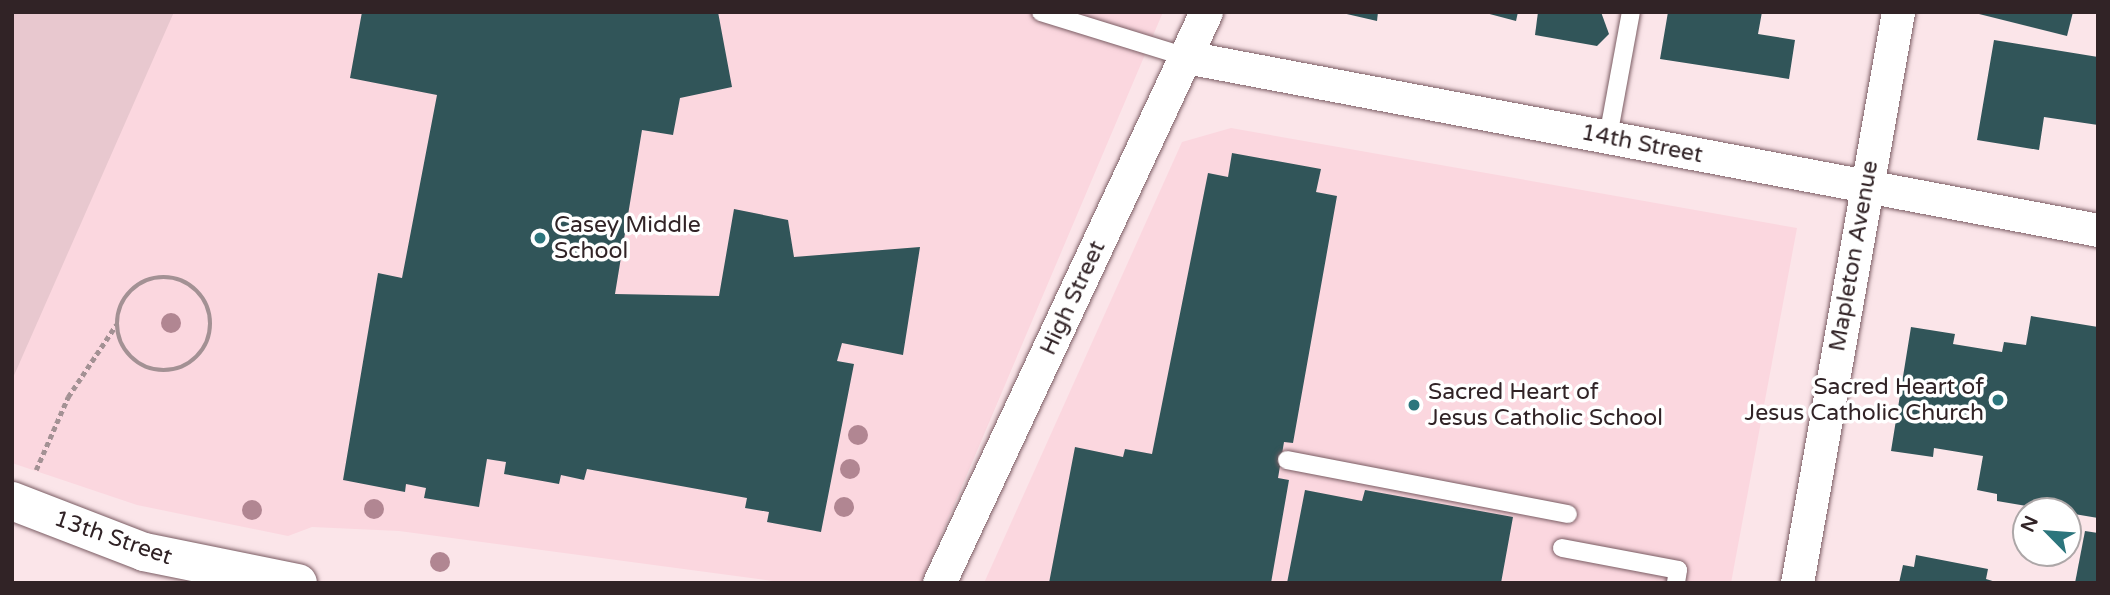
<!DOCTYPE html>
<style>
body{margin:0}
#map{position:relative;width:2110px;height:595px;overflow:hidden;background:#fbe5e9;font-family:"Varela Round",sans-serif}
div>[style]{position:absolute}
.built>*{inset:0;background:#fbd7df}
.green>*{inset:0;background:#e8c8cf}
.building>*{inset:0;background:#315559}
.path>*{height:4.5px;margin-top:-2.25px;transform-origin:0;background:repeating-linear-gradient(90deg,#a39194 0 5px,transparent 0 8.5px)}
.path>.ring{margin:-2.25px;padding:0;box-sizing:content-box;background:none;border:4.5px solid #a39194;border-radius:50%}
.roads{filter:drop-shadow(0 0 2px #7a5c63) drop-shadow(0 0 2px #7a5c63)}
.lane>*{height:18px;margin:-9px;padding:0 9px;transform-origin:9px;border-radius:9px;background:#fff}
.street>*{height:33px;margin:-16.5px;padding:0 16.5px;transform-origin:16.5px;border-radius:16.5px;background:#fff}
.secondary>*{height:38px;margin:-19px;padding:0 19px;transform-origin:19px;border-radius:19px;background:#fff}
.trees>*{width:20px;height:20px;margin:-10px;border-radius:50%;background:#b18692}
.dots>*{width:19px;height:19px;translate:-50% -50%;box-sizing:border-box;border:4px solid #fff;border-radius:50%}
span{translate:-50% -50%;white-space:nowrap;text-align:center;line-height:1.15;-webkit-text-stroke:7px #fff;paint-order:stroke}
.street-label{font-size:23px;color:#312326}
.poi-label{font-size:23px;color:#312326}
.left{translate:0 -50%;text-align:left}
.right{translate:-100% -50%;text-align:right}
.frame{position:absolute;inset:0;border:14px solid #312326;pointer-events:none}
.north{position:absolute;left:2012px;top:497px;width:70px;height:70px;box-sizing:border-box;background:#fff;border:2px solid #ada7a8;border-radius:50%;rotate:295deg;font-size:19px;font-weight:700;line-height:28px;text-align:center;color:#312326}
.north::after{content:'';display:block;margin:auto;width:24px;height:32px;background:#2c757c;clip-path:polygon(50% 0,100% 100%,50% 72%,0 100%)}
</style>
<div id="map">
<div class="built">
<div style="clip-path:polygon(12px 12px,1163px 12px,921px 583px,788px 583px,399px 531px,312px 527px,288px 536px,137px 505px,12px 463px)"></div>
<div style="clip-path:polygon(1231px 128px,1797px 228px,1731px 583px,984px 583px,1182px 142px)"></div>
</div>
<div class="green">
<div style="clip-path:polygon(12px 12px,174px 12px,12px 380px)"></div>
</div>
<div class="building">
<div style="clip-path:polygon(362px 12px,718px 12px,732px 87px,680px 98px,673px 135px,642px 130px,615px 294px,719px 296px,734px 209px,788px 220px,794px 257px,920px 247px,903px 355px,842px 343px,837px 361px,854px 364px,821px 532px,767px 522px,769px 512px,745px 508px,747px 498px,587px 469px,584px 480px,561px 475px,559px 484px,504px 474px,506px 462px,487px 459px,479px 507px,424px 498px,426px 488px,406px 484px,405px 492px,343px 480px,378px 273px,402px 278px,437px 95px,350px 78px)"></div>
<div style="clip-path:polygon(1338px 12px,1378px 12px,1377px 21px)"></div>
<div style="clip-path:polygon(1482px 12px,1518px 12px,1516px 21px)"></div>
<div style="clip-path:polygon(1538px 12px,1601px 12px,1609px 34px,1597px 46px,1535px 35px)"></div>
<div style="clip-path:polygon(1668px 12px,1762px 12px,1758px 34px,1795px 40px,1789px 79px,1660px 59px)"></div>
<div style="clip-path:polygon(1971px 12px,2073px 12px,2067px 36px)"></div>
<div style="clip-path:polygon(1994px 40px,2098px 57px,2098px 125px,2044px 117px,2039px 150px,1977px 140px)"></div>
<div style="clip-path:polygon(1232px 153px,1321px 169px,1316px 192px,1337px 196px,1293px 443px,1284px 442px,1278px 478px,1289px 480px,1271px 583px,1049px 583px,1075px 447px,1123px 457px,1125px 449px,1152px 454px,1208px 173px,1228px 177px)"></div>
<div style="clip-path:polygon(2031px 316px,2098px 327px,2098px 518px,1997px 501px,1997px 494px,1977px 490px,1983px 456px,1934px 448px,1933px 457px,1891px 451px,1911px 327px,1955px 334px,1953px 344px,2002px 352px,2004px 342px,2026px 345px)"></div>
<div style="clip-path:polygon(1305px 490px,1362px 501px,1365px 490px,1513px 517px,1501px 583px,1287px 583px)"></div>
<div style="clip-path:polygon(2085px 531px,2098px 533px,2098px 583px,2075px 583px)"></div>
<div style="clip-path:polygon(1916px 555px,1988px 569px,1986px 579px,1999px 583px,1899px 583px,1903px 565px,1914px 567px)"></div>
</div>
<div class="path">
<div class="ring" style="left:117px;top:277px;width:89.5px;height:89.5px"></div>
<div style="left:36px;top:470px;width:80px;rotate:-66.3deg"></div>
<div style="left:68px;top:397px;width:87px;rotate:-56.3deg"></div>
</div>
<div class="roads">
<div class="lane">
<div style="left:1041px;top:12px;width:152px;rotate:17.2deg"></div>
<div style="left:1608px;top:137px;width:127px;rotate:-79.6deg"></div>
<div style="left:1287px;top:460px;width:286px;rotate:10.9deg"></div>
<div style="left:1562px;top:548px;width:118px;rotate:10.7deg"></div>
<div style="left:1678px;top:570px;width:13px;rotate:99deg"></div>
</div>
<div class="street">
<div style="left:1186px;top:57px;width:928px;rotate:10.74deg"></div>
<div style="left:939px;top:583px;width:630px;rotate:-64.94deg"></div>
<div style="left:1797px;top:583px;width:580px;rotate:-79.97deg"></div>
</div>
<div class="secondary">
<div style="left:12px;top:501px;width:142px;rotate:21.1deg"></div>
<div style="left:144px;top:552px;width:157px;rotate:11.4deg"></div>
</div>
</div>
<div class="trees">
<div style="left:171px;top:323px"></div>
<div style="left:858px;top:435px"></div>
<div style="left:850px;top:469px"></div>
<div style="left:844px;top:507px"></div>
<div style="left:374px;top:509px"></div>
<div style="left:252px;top:510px"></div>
<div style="left:440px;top:562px"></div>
</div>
<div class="dots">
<div style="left:540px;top:238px;background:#2c757c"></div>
<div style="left:1998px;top:400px;background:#2c757c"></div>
<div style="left:1414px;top:405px;background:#2c757c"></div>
</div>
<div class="street-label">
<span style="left:1642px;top:144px;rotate:11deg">14th Street</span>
<span style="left:1854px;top:256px;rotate:-80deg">Mapleton Avenue</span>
<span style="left:1073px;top:298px;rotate:-65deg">High Street</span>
<span style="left:113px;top:538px;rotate:19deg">13th Street</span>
</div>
<div class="poi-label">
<span class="left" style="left:554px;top:238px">Casey Middle<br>School</span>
<span class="right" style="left:1984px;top:400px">Sacred Heart of<br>Jesus Catholic Church</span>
<span class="left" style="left:1428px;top:405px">Sacred Heart of<br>Jesus Catholic School</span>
</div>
<div class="frame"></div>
<div class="north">N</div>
</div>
